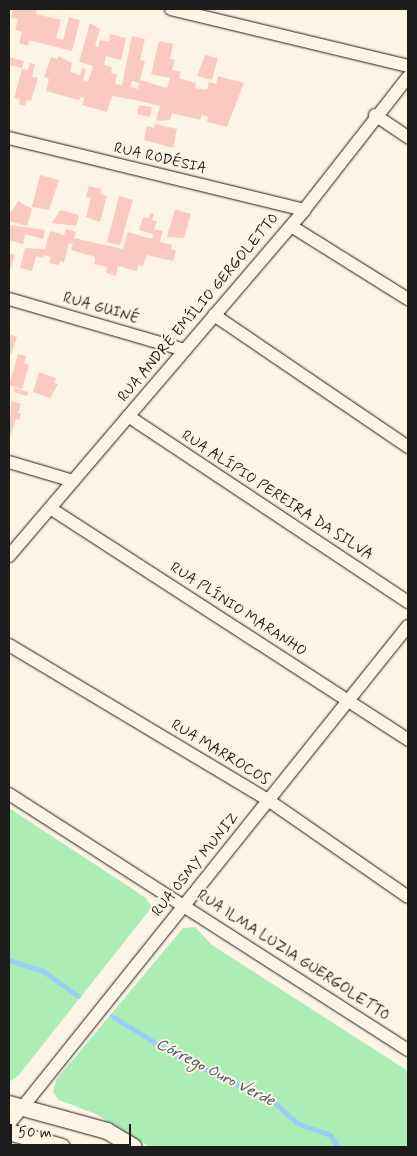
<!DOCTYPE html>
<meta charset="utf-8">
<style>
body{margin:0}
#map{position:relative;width:417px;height:1156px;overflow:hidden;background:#fcf5e5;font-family:Mynerve,sans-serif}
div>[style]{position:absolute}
.green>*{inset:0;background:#acedb6}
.stream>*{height:5px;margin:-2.5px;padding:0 2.5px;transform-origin:2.5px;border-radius:2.5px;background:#9acef8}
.building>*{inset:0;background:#facac1}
.roads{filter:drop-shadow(0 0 1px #1c1c1c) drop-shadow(0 0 1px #1c1c1c)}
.minor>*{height:12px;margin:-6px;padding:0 6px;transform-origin:6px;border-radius:6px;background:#fcf5e5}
.tertiary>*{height:16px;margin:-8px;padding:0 8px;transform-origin:8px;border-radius:8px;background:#fcf5e5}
span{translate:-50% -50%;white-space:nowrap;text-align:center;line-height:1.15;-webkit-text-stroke:4px #fcf5e5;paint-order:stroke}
.street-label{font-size:15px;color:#1c1c1c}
.water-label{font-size:16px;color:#485a69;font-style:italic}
.frame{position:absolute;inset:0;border:10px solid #1c1c1c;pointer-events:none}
.scale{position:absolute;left:10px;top:1124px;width:121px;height:22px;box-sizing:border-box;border:2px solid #1c1c1c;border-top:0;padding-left:6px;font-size:15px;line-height:18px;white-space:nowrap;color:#1c1c1c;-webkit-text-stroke:4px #fcf5e5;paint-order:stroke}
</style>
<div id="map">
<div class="green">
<div style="clip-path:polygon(9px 808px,146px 898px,152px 907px,18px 1076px,9px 1082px)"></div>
<div style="clip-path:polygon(195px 927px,212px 945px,408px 1071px,408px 1147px,150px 1147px,96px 1114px,59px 1100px,53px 1092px,56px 1080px,183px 928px)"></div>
</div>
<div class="stream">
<div style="left:9px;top:960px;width:36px;rotate:18deg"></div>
<div style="left:43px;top:971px;width:43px;rotate:35.5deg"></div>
<div style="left:112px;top:1016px;width:74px;rotate:31.8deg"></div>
<div style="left:175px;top:1055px;width:111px;rotate:25.6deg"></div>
<div style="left:275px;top:1103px;width:30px;rotate:42deg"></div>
<div style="left:297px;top:1123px;width:35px;rotate:20deg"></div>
<div style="left:330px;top:1135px;width:14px;rotate:56deg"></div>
</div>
<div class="building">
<div style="clip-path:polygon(13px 9px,31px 9px,37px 10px,36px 14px,61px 20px,56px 38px,63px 40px,69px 17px,80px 20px,72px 51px,29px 40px,28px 46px,19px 43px,22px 32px,15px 30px,18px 19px,11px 18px)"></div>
<div style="clip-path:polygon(evenodd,90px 23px,100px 29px,95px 46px,98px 47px,100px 40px,109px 42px,110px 34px,126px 38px,121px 60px,106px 56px,104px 65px,112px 67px,111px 73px,117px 75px,115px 84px,122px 85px,132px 36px,145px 39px,140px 60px,145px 61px,140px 80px,167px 88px,170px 78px,151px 74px,159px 41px,173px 44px,170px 59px,175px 60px,172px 70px,181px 72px,179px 78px,196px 83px,195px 88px,207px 90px,209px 82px,216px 84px,218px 76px,244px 83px,227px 127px,207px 122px,208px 117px,202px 115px,200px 120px,172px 113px,170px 120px,156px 121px,160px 106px,135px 100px,112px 96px,107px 112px,82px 105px,84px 98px,80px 97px,79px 100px,46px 91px,49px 79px,44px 77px,51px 57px,58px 59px,58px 56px,72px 63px,70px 72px,80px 75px,82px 68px,86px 69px,83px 81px,88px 82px,93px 66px,79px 62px,90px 23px,132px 81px,139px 83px,138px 89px,130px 87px,132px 81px)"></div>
<div style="clip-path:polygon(205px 55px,218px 58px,212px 80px,197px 76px)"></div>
<div style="clip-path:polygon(9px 57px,24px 61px,22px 68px,9px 65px)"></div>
<div style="clip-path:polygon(30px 63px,35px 64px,32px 77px,38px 78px,31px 101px,27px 100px,25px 106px,19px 104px,20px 99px,14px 98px,22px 69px,28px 70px)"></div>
<div style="clip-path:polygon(139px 105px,152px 107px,150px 117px,137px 114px)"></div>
<div style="clip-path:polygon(155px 124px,177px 129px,173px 148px,144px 140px,147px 126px,154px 128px)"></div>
<div style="clip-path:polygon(40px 175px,59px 180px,49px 210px,32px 207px)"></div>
<div style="clip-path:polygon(89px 186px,101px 189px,100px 194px,107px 196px,100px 222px,86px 217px,91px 198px,86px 197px)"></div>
<div style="clip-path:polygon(119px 196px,133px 200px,120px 245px,107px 242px)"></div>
<div style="clip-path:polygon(18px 201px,32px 209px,27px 226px,9px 221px,9px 210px,12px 211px)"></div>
<div style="clip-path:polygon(175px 209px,191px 214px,184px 238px,167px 237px)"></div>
<div style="clip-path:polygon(60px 210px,79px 215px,76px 226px,52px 223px)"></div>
<div style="clip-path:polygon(150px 213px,154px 214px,152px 220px,157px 221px,154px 229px,163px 231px,160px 242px,172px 245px,171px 249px,176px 251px,173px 261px,147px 255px,143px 266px,138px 265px,137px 271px,118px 266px,116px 276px,106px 273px,107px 267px,94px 264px,95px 257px,71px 250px,73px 244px,69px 243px,64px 262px,60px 261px,59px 265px,49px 263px,51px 257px,44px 255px,43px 258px,36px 256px,32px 271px,20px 268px,25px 248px,45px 249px,50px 231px,64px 235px,66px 229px,76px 232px,74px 238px,123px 249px,128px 232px,152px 239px,153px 234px,139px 230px,143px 217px,149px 218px)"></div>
<div style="clip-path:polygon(9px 225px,45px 230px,43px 239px,25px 234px,23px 244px,9px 240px)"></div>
<div style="clip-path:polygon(9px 253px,15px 255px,9px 273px)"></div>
<div style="clip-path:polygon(9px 334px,17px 337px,11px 355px,9px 354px)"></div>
<div style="clip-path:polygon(18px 354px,26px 356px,24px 363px,29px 365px,22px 389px,9px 385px)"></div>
<div style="clip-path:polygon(39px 372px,56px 378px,54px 383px,58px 384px,50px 398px,33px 392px)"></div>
<div style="clip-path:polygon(15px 388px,28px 392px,27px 396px,14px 392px)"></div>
<div style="clip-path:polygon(11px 401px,21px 404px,18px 413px,21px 413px,19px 420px,16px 419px,9px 440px)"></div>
</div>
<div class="roads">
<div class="minor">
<div style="left:171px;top:9px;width:244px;rotate:13.5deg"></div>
<div style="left:375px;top:115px;width:40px;rotate:34deg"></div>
<div style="left:9px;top:138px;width:304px;rotate:13.7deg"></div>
<div style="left:291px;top:226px;width:138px;rotate:32deg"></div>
<div style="left:9px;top:299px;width:183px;rotate:16.2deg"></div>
<div style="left:214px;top:315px;width:235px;rotate:34.2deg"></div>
<div style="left:128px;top:416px;width:336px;rotate:33.6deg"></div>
<div style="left:9px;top:462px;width:67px;rotate:16.5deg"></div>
<div style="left:50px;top:508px;width:427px;rotate:32.9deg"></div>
<div style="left:9px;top:556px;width:455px;rotate:-49.5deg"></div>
<div style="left:304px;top:210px;width:169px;rotate:-52deg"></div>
<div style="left:9px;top:645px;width:302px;rotate:30.9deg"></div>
<div style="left:268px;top:800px;width:170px;rotate:34.7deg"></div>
<div style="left:9px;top:794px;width:474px;rotate:32.7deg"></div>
<div style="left:9px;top:1124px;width:638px;rotate:-51.3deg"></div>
</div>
<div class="tertiary">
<div style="left:9px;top:1104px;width:102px;rotate:15.4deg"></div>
<div style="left:107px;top:1131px;width:31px;rotate:31deg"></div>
<div style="left:9px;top:1132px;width:55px;rotate:15.8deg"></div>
</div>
</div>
<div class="street-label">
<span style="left:160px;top:159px;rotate:13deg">RUA RODÉSIA</span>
<span style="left:199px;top:308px;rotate:-50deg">RUA ANDRÉ EMÍLIO GERGOLETTO</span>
<span style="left:101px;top:309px;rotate:16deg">RUA GUINÉ</span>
<span style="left:277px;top:496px;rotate:33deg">RUA ALÍPIO PEREIRA DA SILVA</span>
<span style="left:238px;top:610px;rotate:33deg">RUA PLÍNIO MARANHO</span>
<span style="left:220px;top:753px;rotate:31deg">RUA MARROCOS</span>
<span style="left:196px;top:865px;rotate:-51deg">RUA OSMY MUNIZ</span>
<span style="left:293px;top:956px;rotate:33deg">RUA ILMA LUZIA GUERGOLETTO</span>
</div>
<div class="water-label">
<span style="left:215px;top:1073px;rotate:27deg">Córrego Ouro Verde</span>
</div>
<div class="frame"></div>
<div class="scale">50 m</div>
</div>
